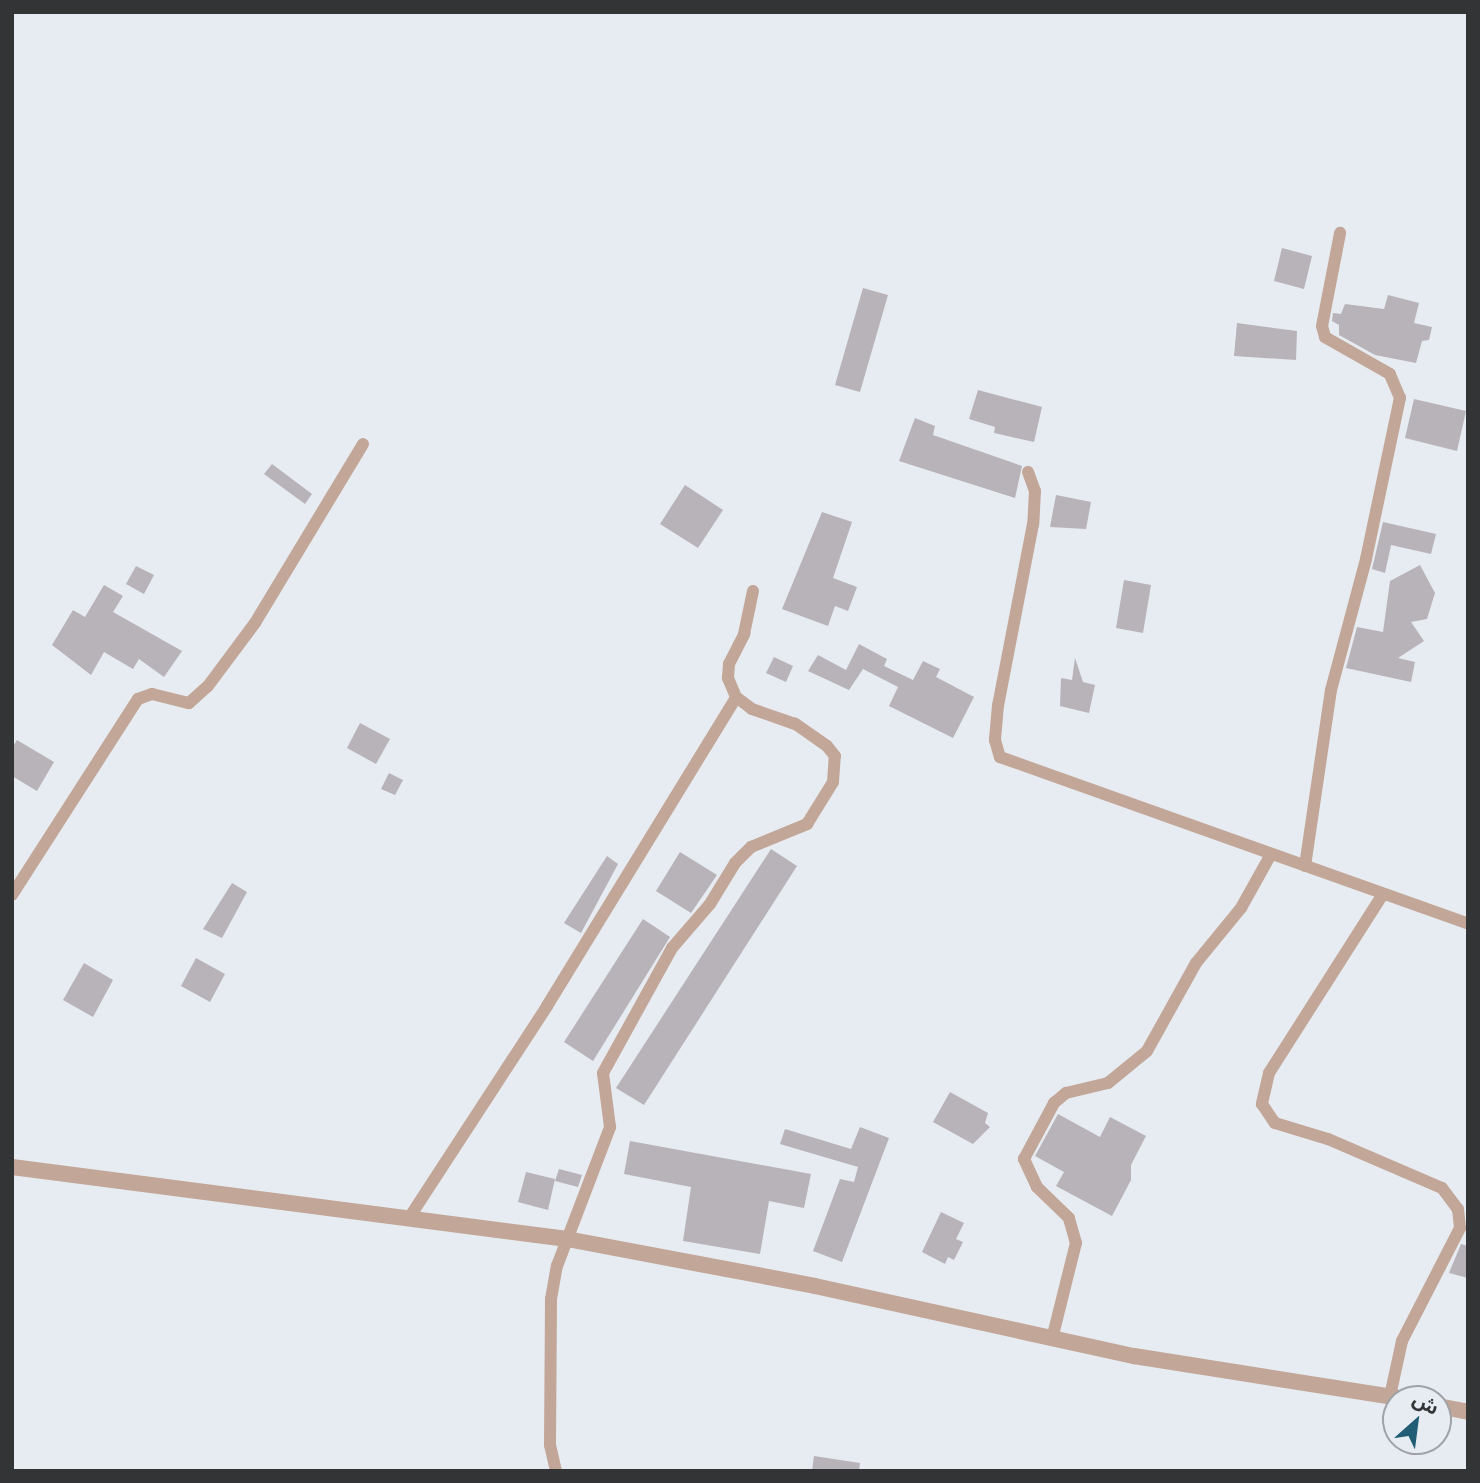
<!DOCTYPE html>
<meta charset="utf-8">
<style>
body{margin:0}
#map{position:relative;width:1480px;height:1483px;overflow:hidden;background:#e7ecf2;font-family:"Noto Sans","Noto Sans Arabic",sans-serif}
div>[style]{position:absolute}
.building>*{inset:0;background:#b7b3b9}
.minor>*{height:12px;margin:-6px;padding:0 6px;transform-origin:6px;border-radius:6px;background:#c2a697}
.tertiary>*{height:16px;margin:-8px;padding:0 8px;transform-origin:8px;border-radius:8px;background:#c2a697}
span{translate:-50% -50%;white-space:nowrap;text-align:center;line-height:1.15;-webkit-text-stroke:6px #e7ecf2;paint-order:stroke}
.frame{position:absolute;inset:0;border:14px solid #323436;pointer-events:none}
.north{position:absolute;left:1382px;top:1385px;width:70px;height:70px;box-sizing:border-box;background:#e7ecf2;border:2px solid #9fa2a7;border-radius:50%;rotate:28deg;font-size:19px;font-weight:700;line-height:28px;text-align:center;color:#323436}
.north::after{content:'';display:block;margin:auto;width:24px;height:32px;background:#215e75;clip-path:polygon(50% 0,100% 100%,50% 72%,0 100%)}
</style>
<div id="map">
<div class="building">
<div style="clip-path:polygon(1282px 248px,1312px 256px,1304px 289px,1274px 281px)"></div>
<div style="clip-path:polygon(863px 288px,888px 295px,860px 392px,835px 385px)"></div>
<div style="clip-path:polygon(1388px 295px,1419px 303px,1414px 323px,1432px 327px,1429px 340px,1422px 341px,1416px 363px,1375px 355px,1339px 335px,1339px 325px,1332px 321px,1333px 313px,1341px 314px,1345px 304px,1384px 309px)"></div>
<div style="clip-path:polygon(1237px 323px,1297px 331px,1296px 360px,1234px 356px)"></div>
<div style="clip-path:polygon(978px 390px,1042px 407px,1034px 442px,994px 433px,995px 427px,969px 419px)"></div>
<div style="clip-path:polygon(1414px 399px,1466px 411px,1457px 451px,1405px 438px)"></div>
<div style="clip-path:polygon(915px 418px,935px 426px,933px 435px,1022px 466px,1015px 498px,899px 461px)"></div>
<div style="clip-path:polygon(272px 464px,312px 494px,305px 504px,264px 474px)"></div>
<div style="clip-path:polygon(685px 485px,723px 510px,698px 548px,660px 524px)"></div>
<div style="clip-path:polygon(1056px 495px,1091px 502px,1086px 529px,1050px 527px)"></div>
<div style="clip-path:polygon(822px 512px,852px 522px,833px 578px,857px 587px,848px 611px,835px 606px,828px 626px,782px 609px)"></div>
<div style="clip-path:polygon(1383px 522px,1436px 534px,1431px 554px,1391px 545px,1385px 573px,1372px 569px)"></div>
<div style="clip-path:polygon(1420px 565px,1435px 593px,1427px 619px,1411px 622px,1424px 641px,1398px 658px,1415px 662px,1411px 682px,1346px 668px,1357px 627px,1383px 632px,1390px 581px)"></div>
<div style="clip-path:polygon(136px 566px,154px 575px,144px 594px,126px 584px)"></div>
<div style="clip-path:polygon(1124px 580px,1151px 585px,1143px 633px,1116px 628px)"></div>
<div style="clip-path:polygon(104px 585px,123px 596px,113px 612px,182px 651px,164px 677px,139px 659px,133px 669px,104px 652px,91px 675px,52px 645px,73px 610px,85px 617px)"></div>
<div style="clip-path:polygon(859px 644px,887px 659px,884px 666px,913px 680px,923px 661px,940px 669px,936px 677px,974px 697px,953px 738px,889px 706px,898px 687px,863px 669px,849px 690px,808px 671px,818px 655px,846px 670px)"></div>
<div style="clip-path:polygon(774px 657px,793px 666px,786px 682px,766px 673px)"></div>
<div style="clip-path:polygon(1075px 658px,1083px 682px,1095px 685px,1089px 713px,1060px 706px,1061px 678px,1072px 680px)"></div>
<div style="clip-path:polygon(360px 723px,390px 739px,376px 764px,347px 748px)"></div>
<div style="clip-path:polygon(17px 740px,54px 762px,37px 791px,12px 776px,12px 748px)"></div>
<div style="clip-path:polygon(389px 773px,403px 780px,395px 795px,381px 789px)"></div>
<div style="clip-path:polygon(771px 849px,797px 866px,644px 1105px,616px 1088px)"></div>
<div style="clip-path:polygon(680px 852px,717px 875px,691px 913px,656px 891px)"></div>
<div style="clip-path:polygon(607px 856px,618px 864px,581px 933px,564px 923px)"></div>
<div style="clip-path:polygon(232px 883px,247px 892px,222px 938px,203px 929px)"></div>
<div style="clip-path:polygon(643px 919px,670px 937px,593px 1061px,564px 1042px)"></div>
<div style="clip-path:polygon(196px 958px,225px 974px,210px 1002px,181px 986px)"></div>
<div style="clip-path:polygon(84px 963px,113px 980px,93px 1017px,63px 1000px)"></div>
<div style="clip-path:polygon(950px 1092px,988px 1113px,985px 1123px,990px 1127px,973px 1144px,933px 1122px)"></div>
<div style="clip-path:polygon(1058px 1114px,1100px 1137px,1110px 1117px,1146px 1136px,1131px 1165px,1131px 1180px,1112px 1216px,1056px 1186px,1064px 1172px,1035px 1156px)"></div>
<div style="clip-path:polygon(860px 1127px,889px 1138px,842px 1262px,813px 1251px,840px 1179px,854px 1182px,858px 1167px,780px 1144px,785px 1129px,851px 1149px)"></div>
<div style="clip-path:polygon(630px 1141px,811px 1174px,804px 1208px,769px 1201px,760px 1254px,683px 1241px,691px 1187px,624px 1174px)"></div>
<div style="clip-path:polygon(559px 1169px,582px 1175px,578px 1187px,555px 1181px)"></div>
<div style="clip-path:polygon(526px 1172px,555px 1179px,548px 1210px,518px 1202px)"></div>
<div style="clip-path:polygon(941px 1212px,964px 1223px,956px 1239px,963px 1242px,954px 1260px,948px 1257px,945px 1264px,922px 1252px)"></div>
<div style="clip-path:polygon(1461px 1244px,1468px 1246px,1468px 1278px,1449px 1273px)"></div>
<div style="clip-path:polygon(814px 1456px,860px 1463px,859px 1471px,812px 1471px)"></div>
</div>
<div class="minor">
<div style="left:1028px;top:472px;width:20px;rotate:70deg"></div>
<div style="left:1035px;top:491px;width:33px;rotate:93deg"></div>
<div style="left:1033px;top:524px;width:184px;rotate:100.9deg"></div>
<div style="left:998px;top:705px;width:35px;rotate:95deg"></div>
<div style="left:995px;top:740px;width:18px;rotate:74deg"></div>
<div style="left:1000px;top:757px;width:497px;rotate:19.6deg"></div>
<div style="left:1305px;top:866px;width:178px;rotate:-81.6deg"></div>
<div style="left:1331px;top:690px;width:136px;rotate:-75deg"></div>
<div style="left:1366px;top:559px;width:165px;rotate:-78.1deg"></div>
<div style="left:1400px;top:398px;width:26px;rotate:-113deg"></div>
<div style="left:1390px;top:374px;width:75px;rotate:-150.4deg"></div>
<div style="left:1325px;top:337px;width:11px;rotate:-105deg"></div>
<div style="left:1322px;top:326px;width:95px;rotate:-79deg"></div>
<div style="left:1383px;top:894px;width:212px;rotate:122.5deg"></div>
<div style="left:1269px;top:1073px;width:32px;rotate:103deg"></div>
<div style="left:1262px;top:1104px;width:23px;rotate:56deg"></div>
<div style="left:1275px;top:1123px;width:55px;rotate:16.8deg"></div>
<div style="left:1328px;top:1139px;width:124px;rotate:23.3deg"></div>
<div style="left:1442px;top:1188px;width:26px;rotate:53deg"></div>
<div style="left:1458px;top:1209px;width:19px;rotate:84deg"></div>
<div style="left:1460px;top:1228px;width:127px;rotate:117.2deg"></div>
<div style="left:1402px;top:1341px;width:56px;rotate:102.3deg"></div>
<div style="left:12px;top:895px;width:233px;rotate:-57.3deg"></div>
<div style="left:138px;top:699px;width:15px;rotate:-20deg"></div>
<div style="left:152px;top:694px;width:38px;rotate:14deg"></div>
<div style="left:189px;top:703px;width:25px;rotate:-42deg"></div>
<div style="left:208px;top:686px;width:79px;rotate:-53.3deg"></div>
<div style="left:255px;top:623px;width:209px;rotate:-58.9deg"></div>
<div style="left:409px;top:1218px;width:253px;rotate:-56.9deg"></div>
<div style="left:547px;top:1006px;width:362px;rotate:-58.5deg"></div>
<div style="left:1052px;top:1339px;width:99px;rotate:-76deg"></div>
<div style="left:1076px;top:1243px;width:26px;rotate:-106deg"></div>
<div style="left:1069px;top:1218px;width:45px;rotate:-135.9deg"></div>
<div style="left:1037px;top:1187px;width:31px;rotate:-115deg"></div>
<div style="left:1024px;top:1159px;width:64px;rotate:-61.8deg"></div>
<div style="left:1054px;top:1103px;width:16px;rotate:-40deg"></div>
<div style="left:1066px;top:1093px;width:43px;rotate:-13.4deg"></div>
<div style="left:1108px;top:1083px;width:50px;rotate:-39.4deg"></div>
<div style="left:1147px;top:1051px;width:101px;rotate:-60.9deg"></div>
<div style="left:1196px;top:963px;width:71px;rotate:-50.7deg"></div>
<div style="left:1241px;top:908px;width:62px;rotate:-60.9deg"></div>
<div style="left:556px;top:1471px;width:27px;rotate:-103deg"></div>
<div style="left:550px;top:1445px;width:146px;rotate:-89.6deg"></div>
<div style="left:551px;top:1299px;width:34px;rotate:-80deg"></div>
<div style="left:557px;top:1266px;width:149px;rotate:-69.1deg"></div>
<div style="left:610px;top:1127px;width:54px;rotate:-97.4deg"></div>
<div style="left:603px;top:1073px;width:143px;rotate:-61.1deg"></div>
<div style="left:672px;top:948px;width:58px;rotate:-49.2deg"></div>
<div style="left:710px;top:904px;width:48px;rotate:-58.6deg"></div>
<div style="left:735px;top:863px;width:23px;rotate:-45deg"></div>
<div style="left:751px;top:847px;width:61px;rotate:-22.3deg"></div>
<div style="left:807px;top:824px;width:49px;rotate:-58.2deg"></div>
<div style="left:833px;top:782px;width:26px;rotate:-86deg"></div>
<div style="left:835px;top:756px;width:13px;rotate:-129deg"></div>
<div style="left:827px;top:746px;width:39px;rotate:-145deg"></div>
<div style="left:795px;top:724px;width:46px;rotate:-160.8deg"></div>
<div style="left:752px;top:709px;width:20px;rotate:-143deg"></div>
<div style="left:736px;top:697px;width:21px;rotate:-113deg"></div>
<div style="left:728px;top:678px;width:14px;rotate:-86deg"></div>
<div style="left:729px;top:664px;width:34px;rotate:-63deg"></div>
<div style="left:744px;top:634px;width:44px;rotate:-78.2deg"></div>
</div>
<div class="tertiary">
<div style="left:12px;top:1167px;width:560px;rotate:7.39deg"></div>
<div style="left:567px;top:1239px;width:252px;rotate:10.7deg"></div>
<div style="left:815px;top:1286px;width:327px;rotate:12.4deg"></div>
<div style="left:1134px;top:1356px;width:273px;rotate:9deg"></div>
<div style="left:1438px;top:1406px;width:31px;rotate:11deg"></div>
</div>
<div class="frame"></div>
<div class="north">ش</div>
</div>
